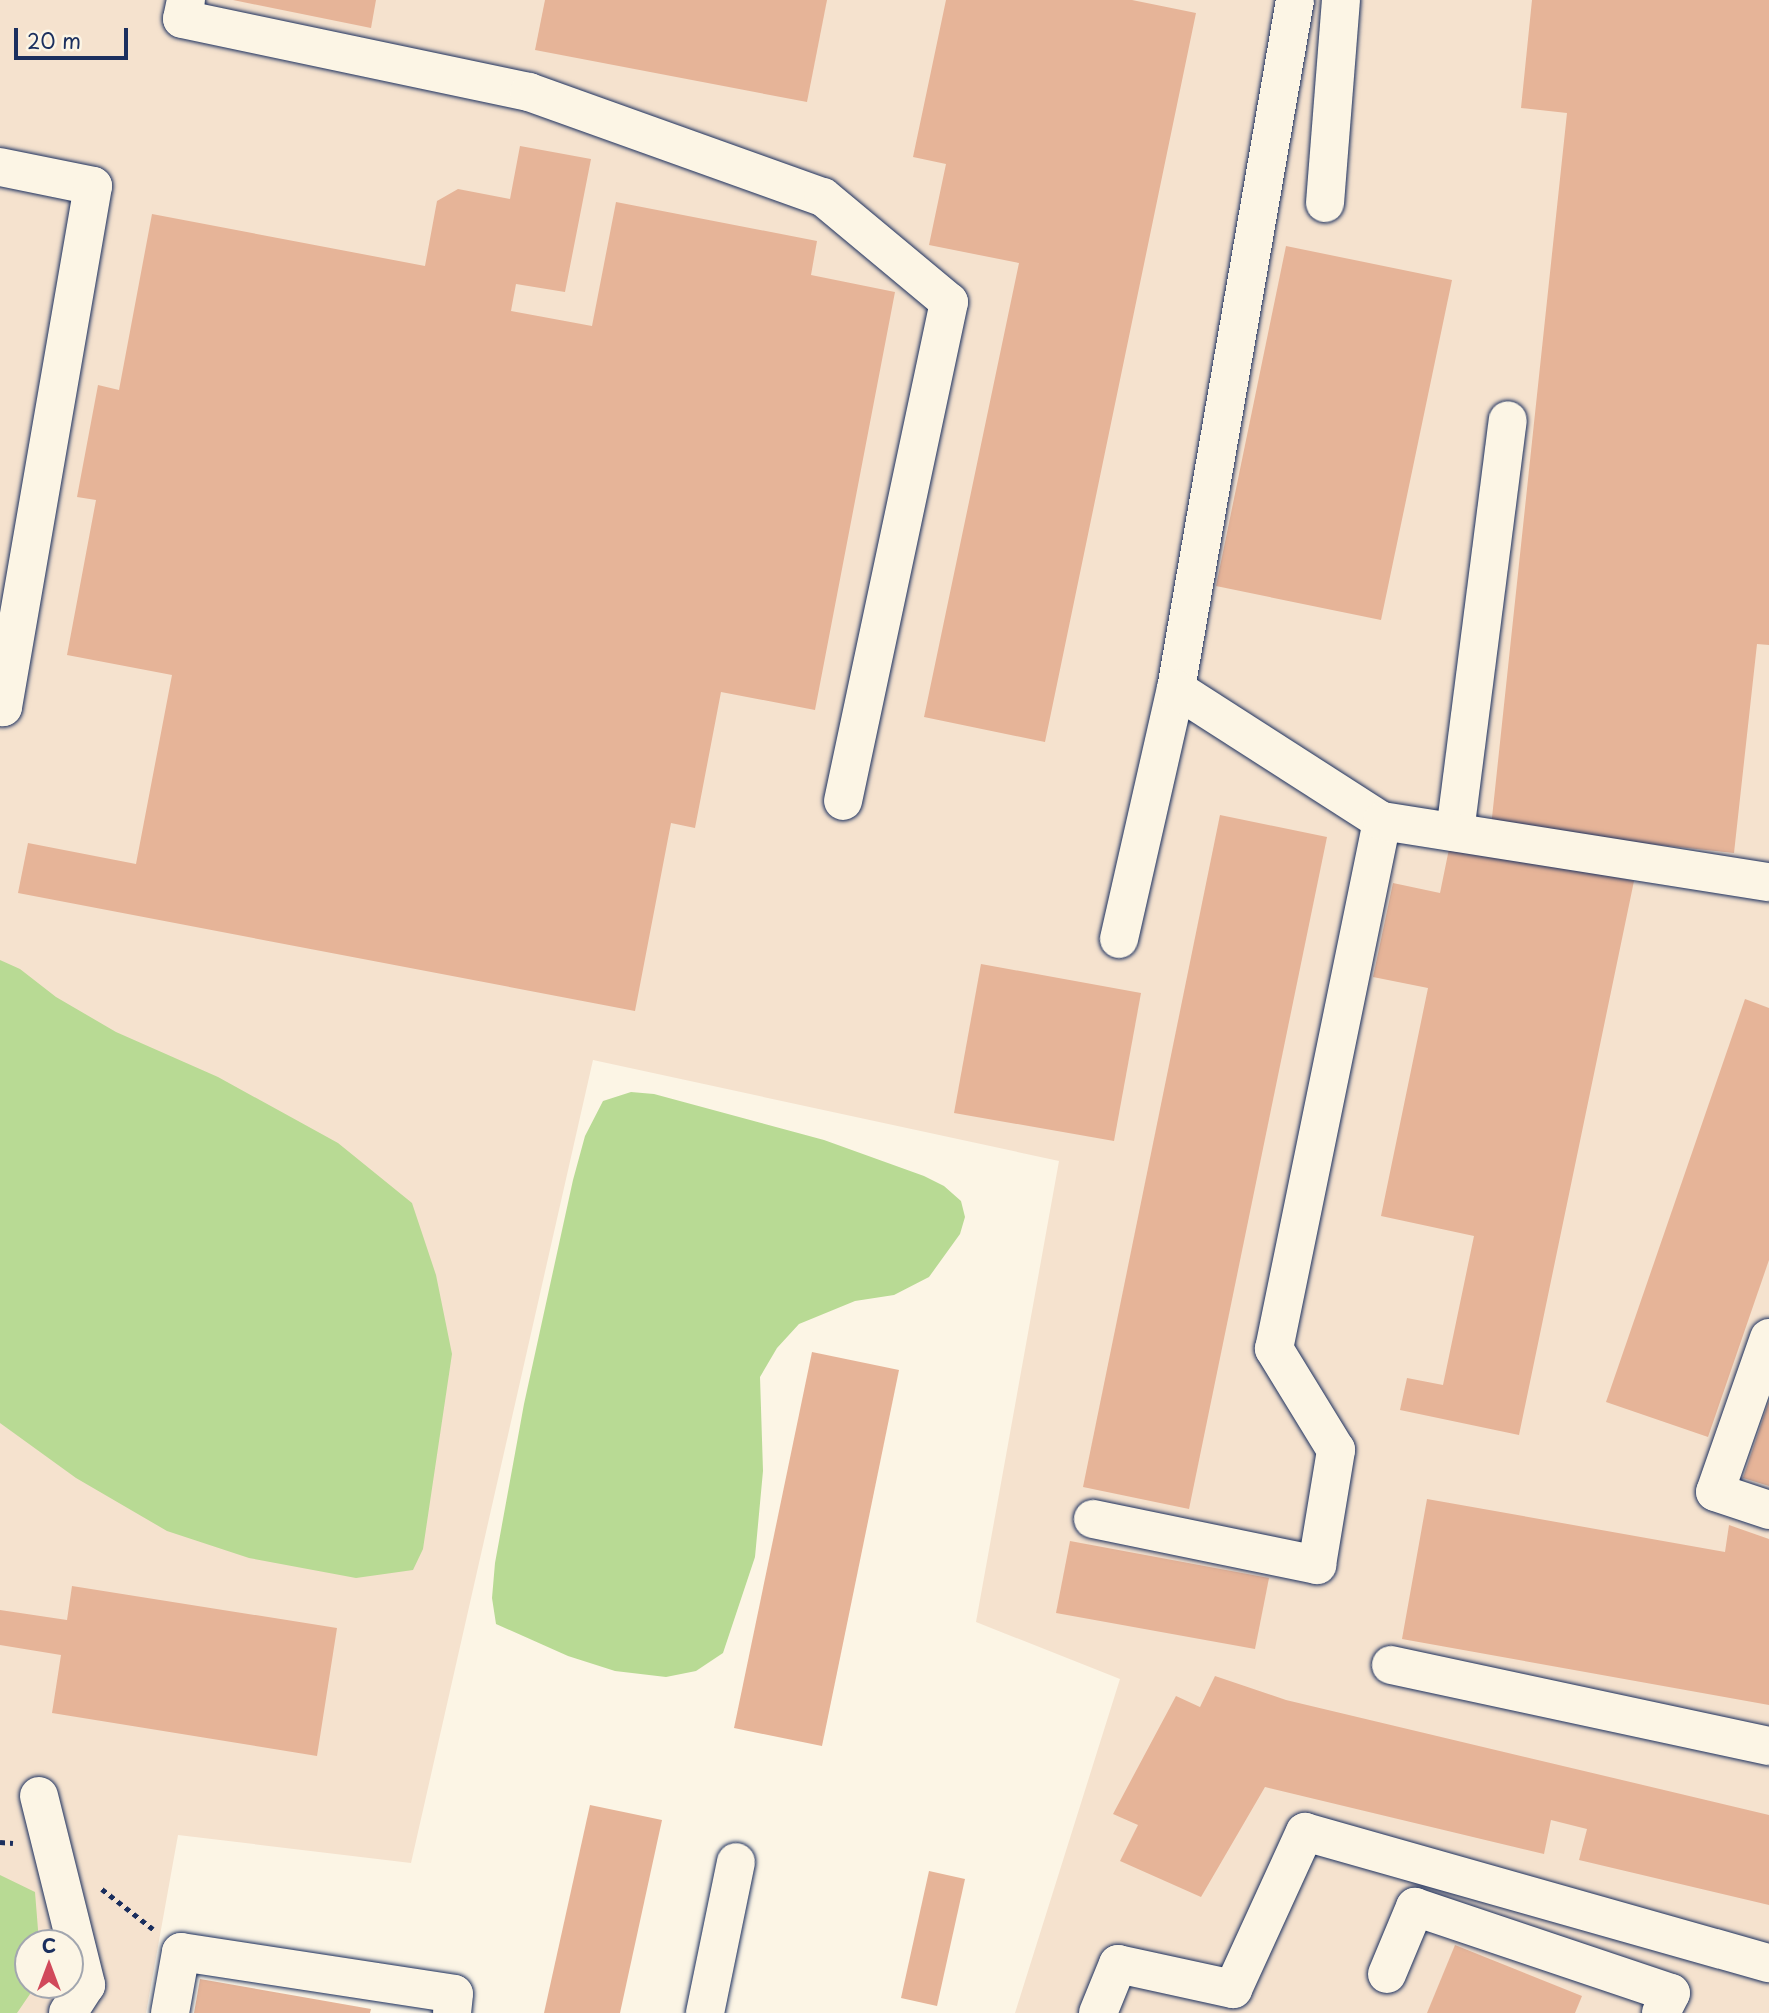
<!DOCTYPE html>
<meta charset="utf-8">
<style>
body{margin:0}
#map{position:relative;width:1769px;height:2013px;overflow:hidden;background:#fcf5e5;font-family:"Playpen Sans",sans-serif}
div>[style]{position:absolute}
.built>*{inset:0;background:#f5e2ce}
.green>*{inset:0;background:#b8da94}
.building>*{inset:0;background:#e6b498}
.path>*{height:4.5px;margin-top:-2.25px;transform-origin:0;background:repeating-linear-gradient(90deg,#1b2f5e 0 5px,transparent 0 10px)}
.roads{filter:drop-shadow(0 0 2px #1b2f5e) drop-shadow(0 0 2px #1b2f5e)}
.minor>*{height:38px;margin:-19px;padding:0 19px;transform-origin:19px;border-radius:19px;background:#fcf5e5}
span{translate:-50% -50%;white-space:nowrap;text-align:center;line-height:1.15;-webkit-text-stroke:6px #fcf5e5;paint-order:stroke}
.north{position:absolute;left:14px;top:1929px;width:70px;height:70px;box-sizing:border-box;background:#fcf5e5;border:2px solid #a2a6af;border-radius:50%;rotate:0deg;font-size:19px;font-weight:700;line-height:28px;text-align:center;color:#1b2f5e}
.north::after{content:'';display:block;margin:auto;width:24px;height:32px;background:#d1495b;clip-path:polygon(50% 0,100% 100%,50% 72%,0 100%)}
.scale{position:absolute;left:14px;top:28px;width:114px;height:32px;box-sizing:border-box;border:4px solid #1b2f5e;border-top:0;padding-left:9px;font-size:21px;line-height:24px;white-space:nowrap;color:#1b2f5e;-webkit-text-stroke:5px #fcf5e5;paint-order:stroke}
</style>
<div id="map">
<div class="built">
<div style="clip-path:polygon(evenodd,0 0,1769px 0,1769px 2013px,1015px 2013px,1120px 1679px,976px 1622px,1059px 1161px,593px 1060px,411px 1863px,178px 1835px,146px 2013px,0 2013px,0 0,28px 1943px,70px 1943px,70px 1985px,28px 1985px,28px 1943px)"></div>
</div>
<div class="green">
<div style="clip-path:polygon(0 960px,20px 969px,56px 997px,116px 1032px,218px 1077px,338px 1143px,412px 1203px,436px 1275px,452px 1354px,423px 1549px,413px 1570px,356px 1578px,249px 1558px,167px 1531px,76px 1478px,0 1423px)"></div>
<div style="clip-path:polygon(631px 1092px,654px 1094px,824px 1140px,924px 1176px,944px 1186px,961px 1201px,965px 1217px,960px 1234px,929px 1277px,894px 1295px,855px 1301px,799px 1324px,777px 1348px,760px 1377px,763px 1471px,755px 1557px,723px 1653px,696px 1671px,666px 1677px,615px 1671px,568px 1656px,496px 1624px,492px 1598px,495px 1563px,524px 1404px,573px 1180px,585px 1136px,603px 1101px)"></div>
<div style="clip-path:polygon(0 1875px,35px 1892px,39px 1942px,28px 1943px,28px 1985px,32px 1985px,30px 1994px,17px 2013px,0 2013px)"></div>
</div>
<div class="building">
<div style="clip-path:polygon(233px 0,376px 0,371px 28px)"></div>
<div style="clip-path:polygon(545px 0,827px 0,807px 102px,535px 50px)"></div>
<div style="clip-path:polygon(946px 0,1132px 0,1196px 13px,1045px 742px,924px 717px,1019px 263px,929px 245px,946px 164px,913px 157px)"></div>
<div style="clip-path:polygon(1532px 0,1769px 0,1769px 645px,1757px 644px,1734px 853px,1491px 827px,1567px 113px,1521px 108px)"></div>
<div style="clip-path:polygon(520px 146px,591px 159px,565px 292px,516px 284px,511px 311px,592px 326px,616px 202px,817px 241px,811px 275px,895px 292px,815px 710px,721px 692px,695px 828px,671px 823px,635px 1011px,18px 893px,28px 843px,136px 864px,172px 675px,67px 655px,96px 500px,77px 497px,98px 385px,119px 390px,152px 214px,425px 266px,437px 201px,458px 189px,510px 199px)"></div>
<div style="clip-path:polygon(1286px 246px,1452px 280px,1381px 620px,1216px 586px)"></div>
<div style="clip-path:polygon(1220px 815px,1327px 837px,1189px 1509px,1083px 1487px)"></div>
<div style="clip-path:polygon(1450px 844px,1634px 881px,1519px 1435px,1400px 1410px,1407px 1378px,1443px 1385px,1474px 1236px,1381px 1216px,1428px 988px,1373px 977px,1393px 883px,1440px 893px)"></div>
<div style="clip-path:polygon(981px 964px,1141px 993px,1114px 1141px,954px 1113px)"></div>
<div style="clip-path:polygon(1745px 999px,1769px 1008px,1769px 1260px,1708px 1437px,1606px 1402px)"></div>
<div style="clip-path:polygon(812px 1352px,899px 1370px,822px 1746px,734px 1728px)"></div>
<div style="clip-path:polygon(1769px 1401px,1769px 1486px,1743px 1478px)"></div>
<div style="clip-path:polygon(1427px 1499px,1725px 1552px,1729px 1525px,1769px 1539px,1769px 1705px,1402px 1639px)"></div>
<div style="clip-path:polygon(1070px 1541px,1269px 1578px,1255px 1649px,1056px 1613px)"></div>
<div style="clip-path:polygon(72px 1586px,337px 1628px,317px 1756px,52px 1713px,61px 1655px,0 1645px,0 1610px,67px 1620px)"></div>
<div style="clip-path:polygon(1215px 1676px,1286px 1700px,1769px 1815px,1769px 1905px,1579px 1860px,1587px 1829px,1551px 1820px,1544px 1854px,1265px 1787px,1201px 1897px,1120px 1861px,1138px 1825px,1113px 1814px,1176px 1696px,1200px 1707px)"></div>
<div style="clip-path:polygon(590px 1805px,662px 1820px,620px 2013px,544px 2013px)"></div>
<div style="clip-path:polygon(929px 1871px,965px 1879px,937px 2006px,901px 1998px)"></div>
<div style="clip-path:polygon(1455px 1945px,1582px 1996px,1575px 2013px,1427px 2013px)"></div>
<div style="clip-path:polygon(200px 1979px,371px 2009px,370px 2013px,194px 2013px)"></div>
</div>
<div class="path">
<div style="left:0;top:1842px;width:13px;rotate:4deg"></div>
<div style="left:102px;top:1889px;width:65px;rotate:38.1deg"></div>
</div>
<div class="roads">
<div class="minor">
<div style="left:186px;top:0;width:19px;rotate:102deg"></div>
<div style="left:182px;top:19px;width:355px;rotate:11.9deg"></div>
<div style="left:529px;top:92px;width:312px;rotate:19.7deg"></div>
<div style="left:823px;top:197px;width:164px;rotate:39.8deg"></div>
<div style="left:949px;top:302px;width:510px;rotate:101.99deg"></div>
<div style="left:0;top:167px;width:95px;rotate:11.5deg"></div>
<div style="left:93px;top:186px;width:529px;rotate:99.8deg"></div>
<div style="left:3px;top:707px;width:3px;rotate:-162deg"></div>
<div style="left:1325px;top:203px;width:204px;rotate:-85.5deg"></div>
<div style="left:1176px;top:689px;width:699px;rotate:-80.2deg"></div>
<div style="left:1455px;top:832px;width:415px;rotate:-82.7deg"></div>
<div style="left:1119px;top:939px;width:256px;rotate:-77.2deg"></div>
<div style="left:1176px;top:689px;width:245px;rotate:32.7deg"></div>
<div style="left:1769px;top:1338px;width:163px;rotate:109.3deg"></div>
<div style="left:1715px;top:1492px;width:57px;rotate:18.4deg"></div>
<div style="left:1093px;top:1519px;width:229px;rotate:11.6deg"></div>
<div style="left:1317px;top:1565px;width:117px;rotate:-80.6deg"></div>
<div style="left:1336px;top:1450px;width:119px;rotate:-121.5deg"></div>
<div style="left:1274px;top:1349px;width:539px;rotate:-78.44deg"></div>
<div style="left:1382px;top:821px;width:392px;rotate:9deg"></div>
<div style="left:1391px;top:1665px;width:387px;rotate:12.1deg"></div>
<div style="left:39px;top:1796px;width:195px;rotate:76deg"></div>
<div style="left:86px;top:1985px;width:33px;rotate:123deg"></div>
<div style="left:1387px;top:1974px;width:73px;rotate:-67.3deg"></div>
<div style="left:1415px;top:1907px;width:270px;rotate:18.6deg"></div>
<div style="left:1671px;top:1993px;width:22px;rotate:117deg"></div>
<div style="left:170px;top:2013px;width:62px;rotate:-79.8deg"></div>
<div style="left:181px;top:1952px;width:276px;rotate:8.7deg"></div>
<div style="left:454px;top:1994px;width:19px;rotate:96deg"></div>
<div style="left:705px;top:2013px;width:154px;rotate:-78.4deg"></div>
<div style="left:1098px;top:2013px;width:53px;rotate:-67.8deg"></div>
<div style="left:1118px;top:1964px;width:118px;rotate:12.3deg"></div>
<div style="left:1233px;top:1989px;width:173px;rotate:-65.4deg"></div>
<div style="left:1305px;top:1832px;width:482px;rotate:15.8deg"></div>
</div>
</div>
<div class="north">С</div>
<div class="scale">20 m</div>
</div>
